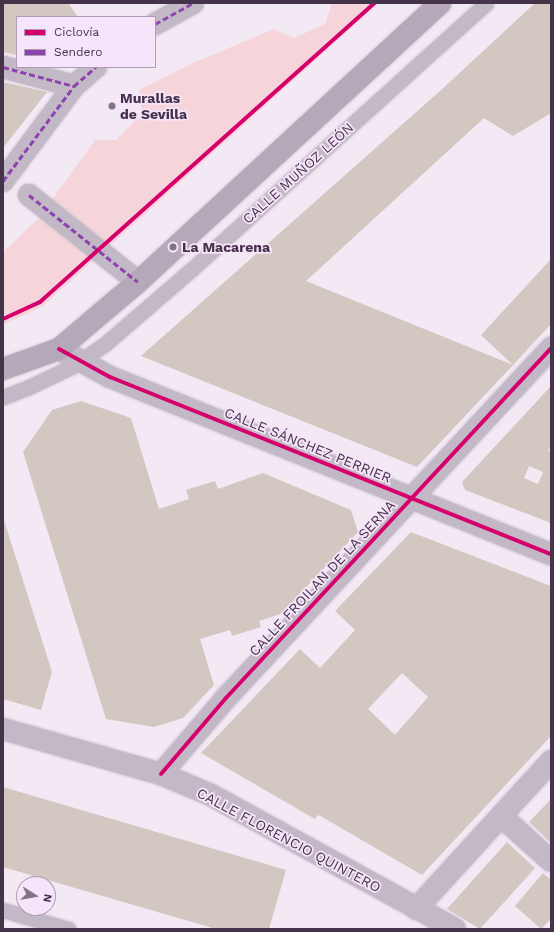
<!DOCTYPE html>
<meta charset="utf-8">
<style>
body{margin:0}
#map{position:relative;width:554px;height:932px;overflow:hidden;background:#f2e9f5;font-family:"Work Sans",sans-serif}
div>[style]{position:absolute}
.green>*{inset:0;background:#f6d5da}
.building>*{inset:0;background:#d2c7c1}
.roads{filter:drop-shadow(0 0 1px #cfc5d2) drop-shadow(0 0 1px #cfc5d2)}
.lane>*{height:15px;margin:-7.5px;padding:0 7.5px;transform-origin:7.5px;border-radius:7.5px;background:#c3b9c6}
.street>*{height:22px;margin:-11px;padding:0 11px;transform-origin:11px;border-radius:11px;background:#c3b9c6}
.primary>*{height:22px;margin:-11px;padding:0 11px;transform-origin:11px;border-radius:11px;background:#b5a8b8}
.quiet>*{height:3px;margin-top:-1.5px;transform-origin:0;background:repeating-linear-gradient(90deg,#8e44ad 0 6px,transparent 0 9px)}
.cycleway>*{height:4px;margin:-2px;padding:0 2px;transform-origin:2px;border-radius:2px;background:#d6006c}
.dots>*{width:11px;height:11px;translate:-50% -50%;box-sizing:border-box;border:2px solid #f6e4fa;border-radius:50%}
span{translate:-50% -50%;white-space:nowrap;text-align:center;line-height:1.15;-webkit-text-stroke:3.5px #f6e4fa;paint-order:stroke}
.poi-label{font-size:14px;color:#45334a;font-weight:700}
.left{translate:0 -50%;text-align:left}
.street-label{font-size:14px;color:#45334a}
.frame{position:absolute;inset:0;border:4px solid #45334a;pointer-events:none}
.legend{position:absolute;left:16px;top:16px;width:140px;height:52px;box-sizing:border-box;background:#f6e4fa;border:1px solid #af9db4;margin:0;padding:5px 7px;list-style:none;font-size:12px;color:#45334a}
.legend li{display:flex;align-items:center;gap:8px;height:20px}
.legend b{width:20px;border:1px solid #af9db4}
.north{position:absolute;left:16px;top:876px;width:40px;height:40px;box-sizing:border-box;background:#f6e4fa;border:1px solid #af9db4;border-radius:50%;rotate:101deg;font-size:11px;font-weight:700;line-height:16px;text-align:center;color:#45334a}
.north::after{content:'';display:block;margin:auto;width:14px;height:18px;background:#827386;clip-path:polygon(50% 0,100% 100%,50% 72%,0 100%)}
</style>
<div id="map">
<div class="green">
<div style="clip-path:polygon(332px 3px,379px 3px,43px 306px,3px 325px,3px 252px,38px 219px,95px 140px,116px 140px,142px 113px,139px 90px,193px 63px,274px 29px,294px 38px,325px 24px)"></div>
</div>
<div class="building">
<div style="clip-path:polygon(3px 3px,68px 3px,78px 17px,17px 17px,17px 55px,3px 52px)"></div>
<div style="clip-path:polygon(535px 3px,551px 3px,551px 113px,513px 136px,484px 118px,306px 281px,513px 365px,481px 335px,551px 259px,551px 324px,513px 365px,417px 467px,141px 356px,440px 91px)"></div>
<div style="clip-path:polygon(3px 82px,47px 92px,3px 148px)"></div>
<div style="clip-path:polygon(evenodd,551px 386px,551px 447px,548px 450px,551px 453px,551px 523px,465px 490px,462px 482px,551px 386px,529px 466px,543px 472px,538px 484px,524px 478px,529px 466px)"></div>
<div style="clip-path:polygon(81px 401px,131px 418px,159px 509px,189px 499px,186px 490px,215px 481px,218px 489px,263px 473px,351px 510px,358px 532px,281px 614px,259px 621px,261px 627px,232px 636px,230px 630px,200px 639px,214px 685px,183px 718px,154px 727px,106px 719px,23px 452px,52px 410px)"></div>
<div style="clip-path:polygon(3px 517px,52px 672px,41px 710px,3px 699px)"></div>
<div style="clip-path:polygon(evenodd,411px 532px,551px 586px,551px 736px,422px 875px,322px 817px,318px 815px,315px 819px,201px 753px,300px 649px,320px 668px,355px 630px,335px 611px,411px 532px,402px 673px,428px 697px,395px 735px,368px 709px,402px 673px)"></div>
<div style="clip-path:polygon(3px 787px,286px 870px,269px 929px,216px 929px,3px 867px)"></div>
<div style="clip-path:polygon(551px 799px,551px 843px,529px 822px)"></div>
<div style="clip-path:polygon(507px 842px,535px 868px,480px 929px,447px 909px)"></div>
<div style="clip-path:polygon(543px 873px,551px 880px,551px 919px,541px 929px,515px 906px)"></div>
</div>
<div class="roads">
<div class="lane">
<div style="left:3px;top:397px;width:28px;rotate:-21deg"></div>
<div style="left:29px;top:387px;width:47px;rotate:-25.5deg"></div>
<div style="left:71px;top:367px;width:41px;rotate:-34.1deg"></div>
<div style="left:105px;top:344px;width:115px;rotate:-40.8deg"></div>
<div style="left:192px;top:269px;width:396px;rotate:-42.1deg"></div>
<div style="left:3px;top:910px;width:68px;rotate:16.3deg"></div>
</div>
<div class="street">
<div style="left:155px;top:24px;width:43px;rotate:-28.9deg"></div>
<div style="left:3px;top:67px;width:73px;rotate:15deg"></div>
<div style="left:3px;top:181px;width:119px;rotate:-53.2deg"></div>
<div style="left:74px;top:86px;width:29px;rotate:-41deg"></div>
<div style="left:29px;top:195px;width:139px;rotate:38.6deg"></div>
<div style="left:59px;top:349px;width:58px;rotate:28.8deg"></div>
<div style="left:110px;top:377px;width:475px;rotate:21.9deg"></div>
<div style="left:3px;top:729px;width:164px;rotate:15.9deg"></div>
<div style="left:161px;top:774px;width:54px;rotate:22.8deg"></div>
<div style="left:211px;top:795px;width:278px;rotate:28.8deg"></div>
<div style="left:161px;top:774px;width:100px;rotate:-49.5deg"></div>
<div style="left:226px;top:698px;width:478px;rotate:-47.1deg"></div>
<div style="left:501px;top:816px;width:67px;rotate:42deg"></div>
<div style="left:416px;top:909px;width:200px;rotate:-47.6deg"></div>
</div>
<div class="primary">
<div style="left:3px;top:369px;width:59px;rotate:-19.7deg"></div>
<div style="left:59px;top:349px;width:104px;rotate:-40.3deg"></div>
<div style="left:138px;top:282px;width:411px;rotate:-42.7deg"></div>
</div>
</div>
<div class="quiet">
<div style="left:155px;top:24px;width:43px;rotate:-28.9deg"></div>
<div style="left:3px;top:67px;width:73px;rotate:15deg"></div>
<div style="left:3px;top:181px;width:119px;rotate:-53.2deg"></div>
<div style="left:74px;top:86px;width:29px;rotate:-41deg"></div>
<div style="left:29px;top:195px;width:139px;rotate:38.6deg"></div>
</div>
<div class="cycleway">
<div style="left:3px;top:319px;width:41px;rotate:-24.7deg"></div>
<div style="left:40px;top:302px;width:449px;rotate:-41.8deg"></div>
<div style="left:59px;top:349px;width:58px;rotate:28.8deg"></div>
<div style="left:110px;top:377px;width:475px;rotate:21.9deg"></div>
<div style="left:161px;top:774px;width:100px;rotate:-49.5deg"></div>
<div style="left:226px;top:698px;width:478px;rotate:-47.1deg"></div>
</div>
<div class="dots">
<div style="left:112px;top:106px;background:#827386"></div>
<div style="left:173px;top:247px;background:#827386"></div>
</div>
<div class="poi-label">
<span class="left" style="left:120px;top:106px">Murallas<br>de Sevilla</span>
<span class="left" style="left:182px;top:247px">La Macarena</span>
</div>
<div class="street-label">
<span style="left:298px;top:173px;rotate:-42deg">CALLE MUÑOZ LEÓN</span>
<span style="left:308px;top:445px;rotate:22deg">CALLE SÁNCHEZ PERRIER</span>
<span style="left:322px;top:578px;rotate:-47deg">CALLE FROILAN DE LA SERNA</span>
<span style="left:289px;top:840px;rotate:28deg">CALLE FLORENCIO QUINTERO</span>
</div>
<div class="frame"></div>
<ul class="legend">
<li><b style="height:5px;background:#d6006c"></b>Ciclovía</li>
<li><b style="height:5px;background:#8e44ad"></b>Sendero</li>
</ul>
<div class="north">N</div>
</div>
